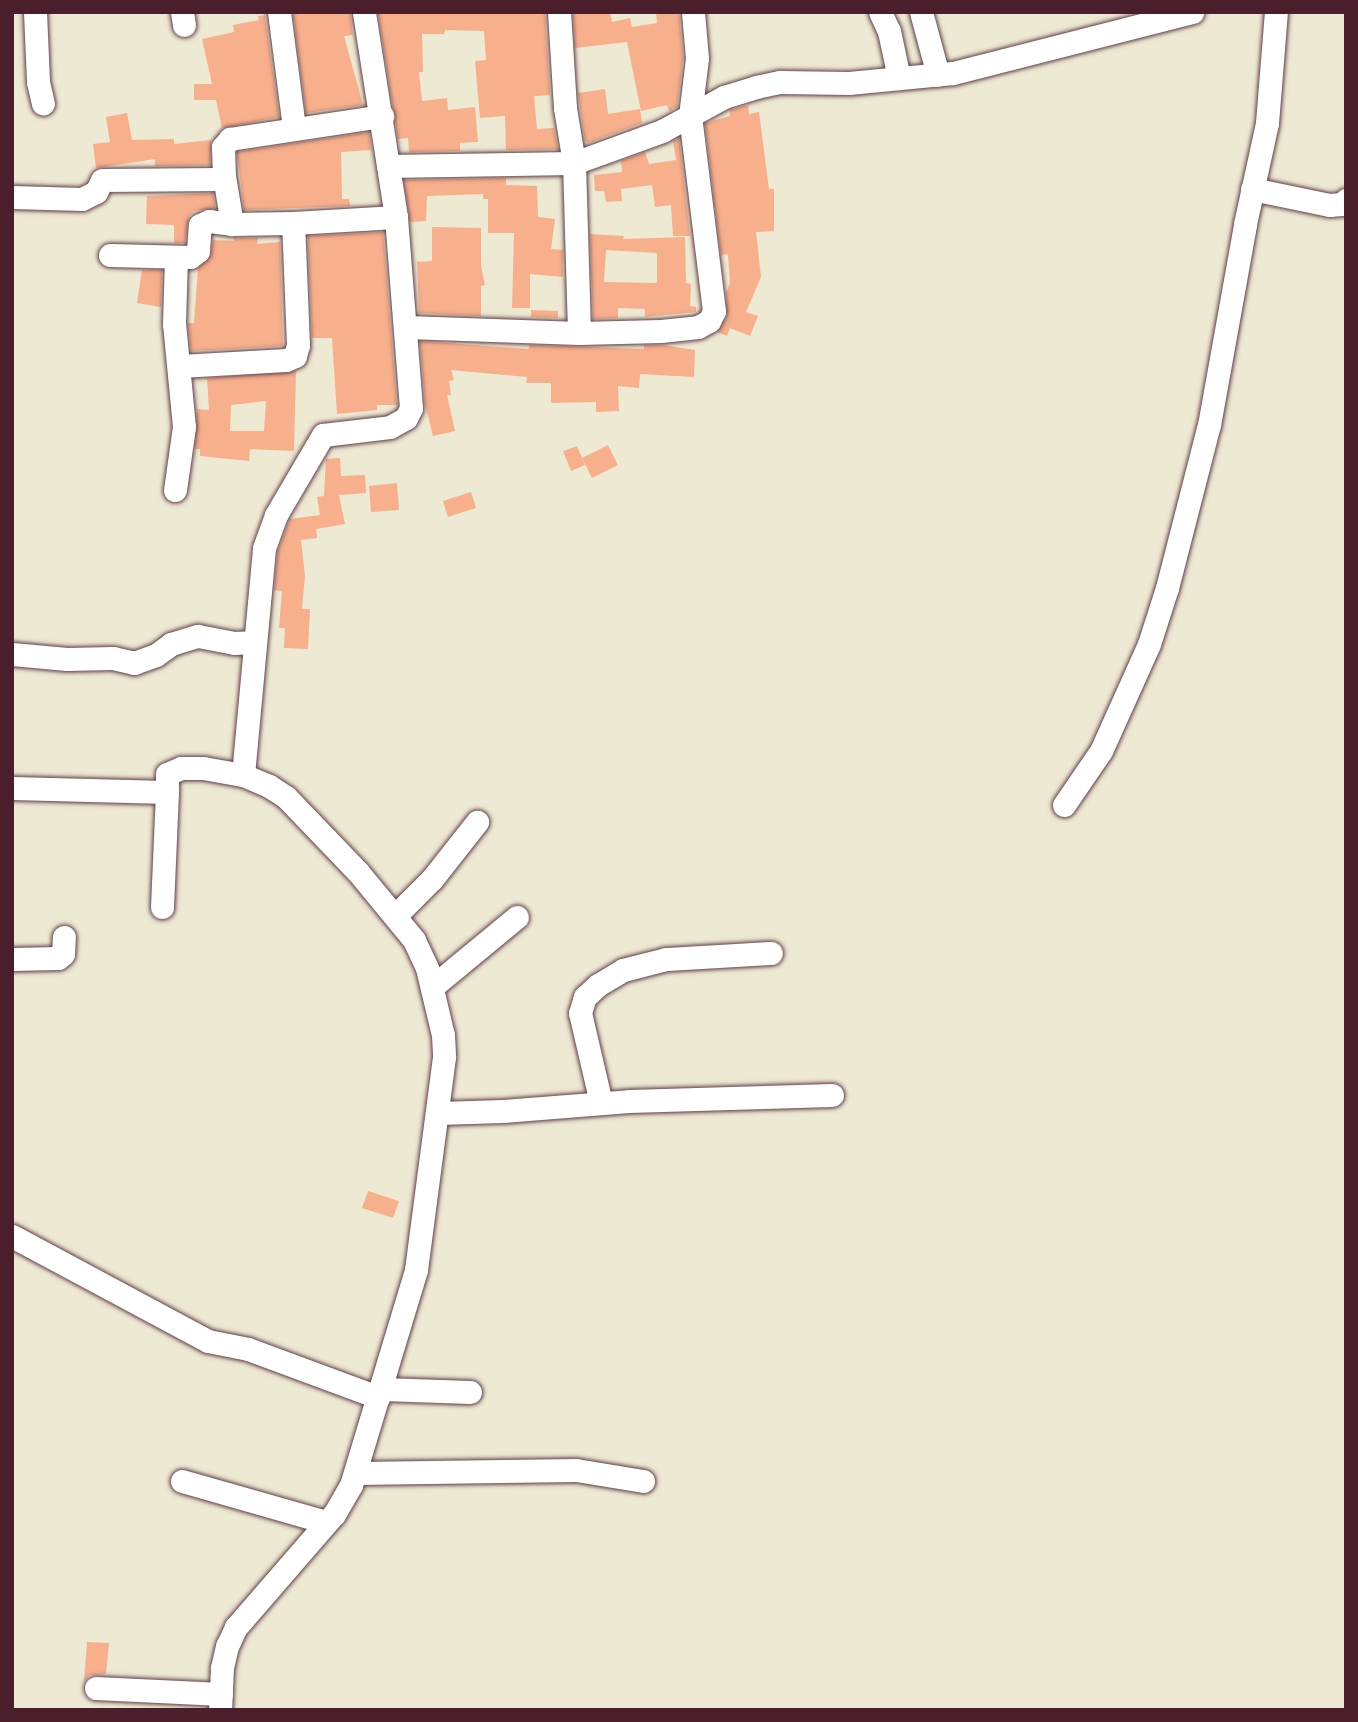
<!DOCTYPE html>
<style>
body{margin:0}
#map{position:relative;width:1358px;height:1722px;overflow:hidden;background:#ede9d3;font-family:Dekko,sans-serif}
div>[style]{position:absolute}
.building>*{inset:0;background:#f7af8c}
.roads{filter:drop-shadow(0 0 2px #623d44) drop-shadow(0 0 2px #623d44)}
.minor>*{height:23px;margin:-11.5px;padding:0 11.5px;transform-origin:11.5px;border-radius:11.5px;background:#fff}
span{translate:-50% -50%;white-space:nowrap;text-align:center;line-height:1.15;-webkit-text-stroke:7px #f6f6f2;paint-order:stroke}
.frame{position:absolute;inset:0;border:14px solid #4a1f2b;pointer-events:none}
</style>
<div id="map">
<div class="building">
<div style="clip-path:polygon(293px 12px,350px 12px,353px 35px,344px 36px,363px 105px,306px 113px)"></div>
<div style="clip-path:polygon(378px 12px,545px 12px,550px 95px,534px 96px,537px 129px,554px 128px,558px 149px,506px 150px,505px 116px,480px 118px,475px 61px,486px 60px,484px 31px,445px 30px,444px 34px,422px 34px,423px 72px,419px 72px,422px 101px,447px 98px,448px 110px,475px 107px,478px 142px,460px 143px,460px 151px,409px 152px,408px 138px,398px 139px)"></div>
<div style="clip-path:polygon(573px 12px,610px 12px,612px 22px,630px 18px,632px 27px,657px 23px,656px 12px,679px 12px,683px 58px,677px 107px,669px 111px,667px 105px,641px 111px,627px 42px,575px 48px)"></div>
<div style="clip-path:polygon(265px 15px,279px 117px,222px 128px,216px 100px,194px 100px,194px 84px,212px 84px,202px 39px,234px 32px,233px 25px,259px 20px,258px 16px)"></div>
<div style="clip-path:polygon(605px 89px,608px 114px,640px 109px,642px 123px,588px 143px,585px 141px,578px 93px)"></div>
<div style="clip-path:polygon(748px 105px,749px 114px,759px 112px,769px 189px,774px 189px,774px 231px,756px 232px,761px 277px,746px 312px,758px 316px,750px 336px,730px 328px,727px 336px,717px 332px,727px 317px,726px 293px,730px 283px,728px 254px,721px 255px,705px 123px,730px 116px,730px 110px)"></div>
<div style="clip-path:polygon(127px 113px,132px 140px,174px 139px,174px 144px,211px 140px,210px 165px,155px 166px,155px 159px,96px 168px,93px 144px,110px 142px,106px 117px)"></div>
<div style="clip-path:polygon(369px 132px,371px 150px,341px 152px,342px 199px,349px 199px,350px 206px,244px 210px,237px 152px)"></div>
<div style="clip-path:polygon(679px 138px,690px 236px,673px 236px,671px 205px,655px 207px,652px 185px,621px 189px,622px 201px,606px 202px,604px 191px,595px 191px,594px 175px,622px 172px,621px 161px,645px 152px,649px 164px,676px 160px,673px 141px)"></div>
<div style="clip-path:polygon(506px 178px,506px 185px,537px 186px,538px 217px,555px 219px,551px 249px,563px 250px,563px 277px,530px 274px,530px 308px,512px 308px,514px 233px,488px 233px,488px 199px,483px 199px,483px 194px,427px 196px,426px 221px,410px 222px,404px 180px)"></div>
<div style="clip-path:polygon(213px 193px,215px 208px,194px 211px,189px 216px,185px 243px,174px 243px,174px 225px,146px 224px,147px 196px)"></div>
<div style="clip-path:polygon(432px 227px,481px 228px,481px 266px,485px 285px,481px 286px,481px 316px,419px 313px,417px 262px,432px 261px)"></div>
<div style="clip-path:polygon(383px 232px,397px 405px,377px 405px,377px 410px,337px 414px,332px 338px,312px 338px,308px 236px)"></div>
<div style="clip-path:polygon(evenodd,590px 234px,624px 236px,623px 239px,685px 237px,686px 283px,691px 284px,690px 306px,696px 307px,696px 312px,645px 317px,645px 309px,618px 308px,618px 318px,593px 319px,590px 234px,606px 250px,657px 253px,657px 283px,604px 282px,606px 250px)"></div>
<div style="clip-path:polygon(234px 238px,258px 238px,257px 244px,280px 242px,283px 346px,191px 351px,188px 323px,194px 323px,198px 268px,210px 257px,213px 240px,234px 241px)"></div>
<div style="clip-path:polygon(142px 270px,162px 270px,161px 307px,137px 303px)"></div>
<div style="clip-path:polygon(531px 310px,558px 311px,558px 318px,531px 317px)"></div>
<div style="clip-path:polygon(420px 341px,528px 349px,530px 345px,644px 349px,644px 345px,662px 345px,695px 350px,694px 377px,640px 374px,639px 388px,618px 386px,619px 411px,596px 412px,596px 402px,551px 403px,551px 383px,526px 383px,527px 377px,451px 370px,454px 380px,449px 381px,451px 395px,447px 395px,455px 431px,433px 436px,425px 404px)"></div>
<div style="clip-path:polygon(evenodd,296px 371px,294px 451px,250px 449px,249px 461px,200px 456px,200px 449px,195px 449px,197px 409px,209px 410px,207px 378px,296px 371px,266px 401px,264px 431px,230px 431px,231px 405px,266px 401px)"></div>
<div style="clip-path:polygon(608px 445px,618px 465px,592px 478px,582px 458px)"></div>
<div style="clip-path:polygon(577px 446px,585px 465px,571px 471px,563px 451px)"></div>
<div style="clip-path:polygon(340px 458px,341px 476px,365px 475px,366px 493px,339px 495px,345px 524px,316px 529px,317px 538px,301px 540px,305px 576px,302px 609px,310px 609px,308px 649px,284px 648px,285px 628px,279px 628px,282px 591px,274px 590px,278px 551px,290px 519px,320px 515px,317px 497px,324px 496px,326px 459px)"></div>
<div style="clip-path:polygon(397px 483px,399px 510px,371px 512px,369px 486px)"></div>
<div style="clip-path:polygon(471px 492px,476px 508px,448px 517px,443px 501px)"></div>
<div style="clip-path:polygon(368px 1191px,399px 1201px,393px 1218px,362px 1208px)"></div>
<div style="clip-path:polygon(87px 1642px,109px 1643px,106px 1674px,90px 1675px,84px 1681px)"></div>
</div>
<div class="roads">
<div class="minor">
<div style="left:35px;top:12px;width:70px;rotate:87.5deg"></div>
<div style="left:38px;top:82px;width:22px;rotate:77deg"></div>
<div style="left:182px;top:12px;width:13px;rotate:81deg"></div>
<div style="left:279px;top:12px;width:116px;rotate:82.6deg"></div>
<div style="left:559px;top:12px;width:96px;rotate:86.4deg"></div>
<div style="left:565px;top:108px;width:56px;rotate:80.7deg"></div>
<div style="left:574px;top:163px;width:170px;rotate:88.3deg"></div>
<div style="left:880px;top:12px;width:21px;rotate:65deg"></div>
<div style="left:889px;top:31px;width:48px;rotate:78deg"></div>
<div style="left:921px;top:12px;width:65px;rotate:74.9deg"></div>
<div style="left:388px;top:166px;width:186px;rotate:-0.9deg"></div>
<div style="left:574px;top:163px;width:94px;rotate:-20deg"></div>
<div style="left:662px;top:131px;width:71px;rotate:-28.7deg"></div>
<div style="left:724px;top:97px;width:34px;rotate:-17deg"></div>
<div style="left:756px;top:87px;width:25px;rotate:-12deg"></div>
<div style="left:780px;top:82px;width:69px;rotate:0.8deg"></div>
<div style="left:849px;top:83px;width:104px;rotate:-5.5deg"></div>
<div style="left:953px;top:73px;width:247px;rotate:-14.3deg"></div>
<div style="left:224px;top:176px;width:49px;rotate:80.5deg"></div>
<div style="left:1252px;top:189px;width:79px;rotate:11.7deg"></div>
<div style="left:1329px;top:205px;width:13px;rotate:-4deg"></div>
<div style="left:1342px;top:204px;width:6px;rotate:-45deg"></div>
<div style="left:12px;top:197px;width:70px;rotate:1.6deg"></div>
<div style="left:82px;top:199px;width:16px;rotate:-27deg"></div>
<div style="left:96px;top:192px;width:13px;rotate:-63deg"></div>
<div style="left:102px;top:180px;width:119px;rotate:-0.5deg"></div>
<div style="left:221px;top:179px;width:4px;rotate:-45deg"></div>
<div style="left:224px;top:176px;width:29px;rotate:-92deg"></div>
<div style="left:223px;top:147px;width:11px;rotate:-49deg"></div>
<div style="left:230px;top:139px;width:154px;rotate:-8.6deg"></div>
<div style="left:110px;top:255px;width:80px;rotate:1.4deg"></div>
<div style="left:190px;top:257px;width:10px;rotate:-37deg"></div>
<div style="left:198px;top:251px;width:26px;rotate:-86deg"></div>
<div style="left:200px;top:225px;width:10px;rotate:-24deg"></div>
<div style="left:209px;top:221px;width:23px;rotate:7deg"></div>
<div style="left:232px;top:224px;width:61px;rotate:-0.9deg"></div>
<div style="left:293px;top:223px;width:103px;rotate:-3.3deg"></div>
<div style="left:406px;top:327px;width:173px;rotate:2deg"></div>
<div style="left:579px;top:333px;width:82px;rotate:-1.4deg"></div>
<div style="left:661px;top:331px;width:37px;rotate:-6deg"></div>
<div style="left:698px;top:327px;width:13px;rotate:-29deg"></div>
<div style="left:709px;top:321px;width:11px;rotate:-63deg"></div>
<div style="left:714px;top:311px;width:196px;rotate:-97deg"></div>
<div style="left:690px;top:116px;width:58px;rotate:-83.1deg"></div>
<div style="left:697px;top:58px;width:46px;rotate:-95deg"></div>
<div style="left:180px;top:366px;width:106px;rotate:-3.2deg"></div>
<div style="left:286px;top:360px;width:10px;rotate:-24deg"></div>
<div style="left:295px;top:356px;width:11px;rotate:-75deg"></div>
<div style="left:298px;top:345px;width:122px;rotate:-92.3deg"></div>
<div style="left:175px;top:490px;width:64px;rotate:-81.9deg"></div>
<div style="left:184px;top:427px;width:103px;rotate:-95.5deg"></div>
<div style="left:174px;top:324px;width:66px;rotate:-88.3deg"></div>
<div style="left:12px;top:654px;width:55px;rotate:5.2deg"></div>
<div style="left:67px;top:659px;width:46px;rotate:-1.2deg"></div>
<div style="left:113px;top:658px;width:22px;rotate:13deg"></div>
<div style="left:134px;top:663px;width:23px;rotate:-20deg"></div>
<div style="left:156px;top:655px;width:19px;rotate:-36deg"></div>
<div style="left:171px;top:644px;width:28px;rotate:-17deg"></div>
<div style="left:198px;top:636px;width:37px;rotate:11deg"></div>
<div style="left:234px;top:643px;width:21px;rotate:-3deg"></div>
<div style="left:243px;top:775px;width:228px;rotate:-84.7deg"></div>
<div style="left:264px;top:548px;width:35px;rotate:-70deg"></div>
<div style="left:276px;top:515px;width:93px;rotate:-59.6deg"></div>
<div style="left:323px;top:435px;width:67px;rotate:-6.8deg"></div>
<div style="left:390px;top:427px;width:18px;rotate:-29deg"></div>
<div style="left:406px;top:418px;width:11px;rotate:-63deg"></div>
<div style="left:411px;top:408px;width:192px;rotate:-94.5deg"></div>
<div style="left:396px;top:217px;width:207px;rotate:-98.9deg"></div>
<div style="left:12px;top:788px;width:155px;rotate:1.5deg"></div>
<div style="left:167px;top:792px;width:18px;rotate:-90deg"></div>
<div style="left:167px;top:774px;width:15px;rotate:-23deg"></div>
<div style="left:181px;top:768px;width:22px"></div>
<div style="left:203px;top:768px;width:41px;rotate:9.9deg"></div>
<div style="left:243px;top:775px;width:28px;rotate:23deg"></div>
<div style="left:269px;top:786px;width:20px;rotate:33deg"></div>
<div style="left:286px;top:797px;width:104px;rotate:46.2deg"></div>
<div style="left:358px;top:872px;width:88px;rotate:50.5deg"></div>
<div style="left:414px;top:940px;width:31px;rotate:65deg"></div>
<div style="left:427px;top:968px;width:69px;rotate:76.6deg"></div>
<div style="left:443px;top:1035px;width:22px;rotate:87deg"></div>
<div style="left:444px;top:1057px;width:215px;rotate:97.5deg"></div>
<div style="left:416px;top:1270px;width:225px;rotate:106.8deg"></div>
<div style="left:351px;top:1485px;width:34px;rotate:120deg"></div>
<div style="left:334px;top:1514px;width:150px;rotate:130.9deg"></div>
<div style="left:236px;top:1627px;width:21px;rotate:115deg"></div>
<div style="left:227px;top:1646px;width:23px;rotate:103deg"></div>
<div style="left:222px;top:1668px;width:42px;rotate:92.7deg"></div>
<div style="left:1064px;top:805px;width:65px;rotate:-55.6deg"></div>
<div style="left:1101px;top:751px;width:117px;rotate:-65.8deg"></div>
<div style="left:1149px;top:644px;width:59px;rotate:-72.2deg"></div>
<div style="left:1167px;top:588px;width:168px;rotate:-75.6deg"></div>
<div style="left:1209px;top:425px;width:204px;rotate:-79.8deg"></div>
<div style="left:1245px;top:224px;width:103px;rotate:-77.7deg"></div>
<div style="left:1267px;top:123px;width:111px;rotate:-85.4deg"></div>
<div style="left:162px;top:907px;width:115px;rotate:-87.5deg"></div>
<div style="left:396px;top:915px;width:51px;rotate:-45deg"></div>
<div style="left:432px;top:879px;width:73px;rotate:-51.7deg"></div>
<div style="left:12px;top:959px;width:46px;rotate:-1.2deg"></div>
<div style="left:58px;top:958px;width:6px;rotate:-39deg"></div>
<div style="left:63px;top:954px;width:17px;rotate:-87deg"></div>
<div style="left:432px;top:987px;width:110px;rotate:-39.5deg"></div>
<div style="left:601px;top:1103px;width:92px;rotate:-103.1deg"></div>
<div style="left:580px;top:1013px;width:17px;rotate:-73deg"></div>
<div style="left:585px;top:997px;width:18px;rotate:-43deg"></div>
<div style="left:598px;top:985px;width:29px;rotate:-31deg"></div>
<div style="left:623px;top:970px;width:44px;rotate:-14.3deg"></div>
<div style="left:666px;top:959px;width:105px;rotate:-3.3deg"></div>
<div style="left:438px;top:1113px;width:65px;rotate:-1.8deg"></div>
<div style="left:503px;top:1111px;width:126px;rotate:-4.5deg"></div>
<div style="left:629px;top:1101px;width:203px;rotate:-1.7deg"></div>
<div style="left:12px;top:1236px;width:222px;rotate:28.2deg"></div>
<div style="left:208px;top:1341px;width:41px;rotate:11.3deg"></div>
<div style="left:248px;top:1349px;width:139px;rotate:20.3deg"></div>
<div style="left:382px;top:1389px;width:88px;rotate:2deg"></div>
<div style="left:355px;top:1473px;width:221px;rotate:-0.8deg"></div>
<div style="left:576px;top:1470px;width:68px;rotate:9.3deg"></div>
<div style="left:182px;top:1481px;width:150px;rotate:15.9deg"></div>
<div style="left:96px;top:1688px;width:125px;rotate:2.7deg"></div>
</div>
</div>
<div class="frame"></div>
</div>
